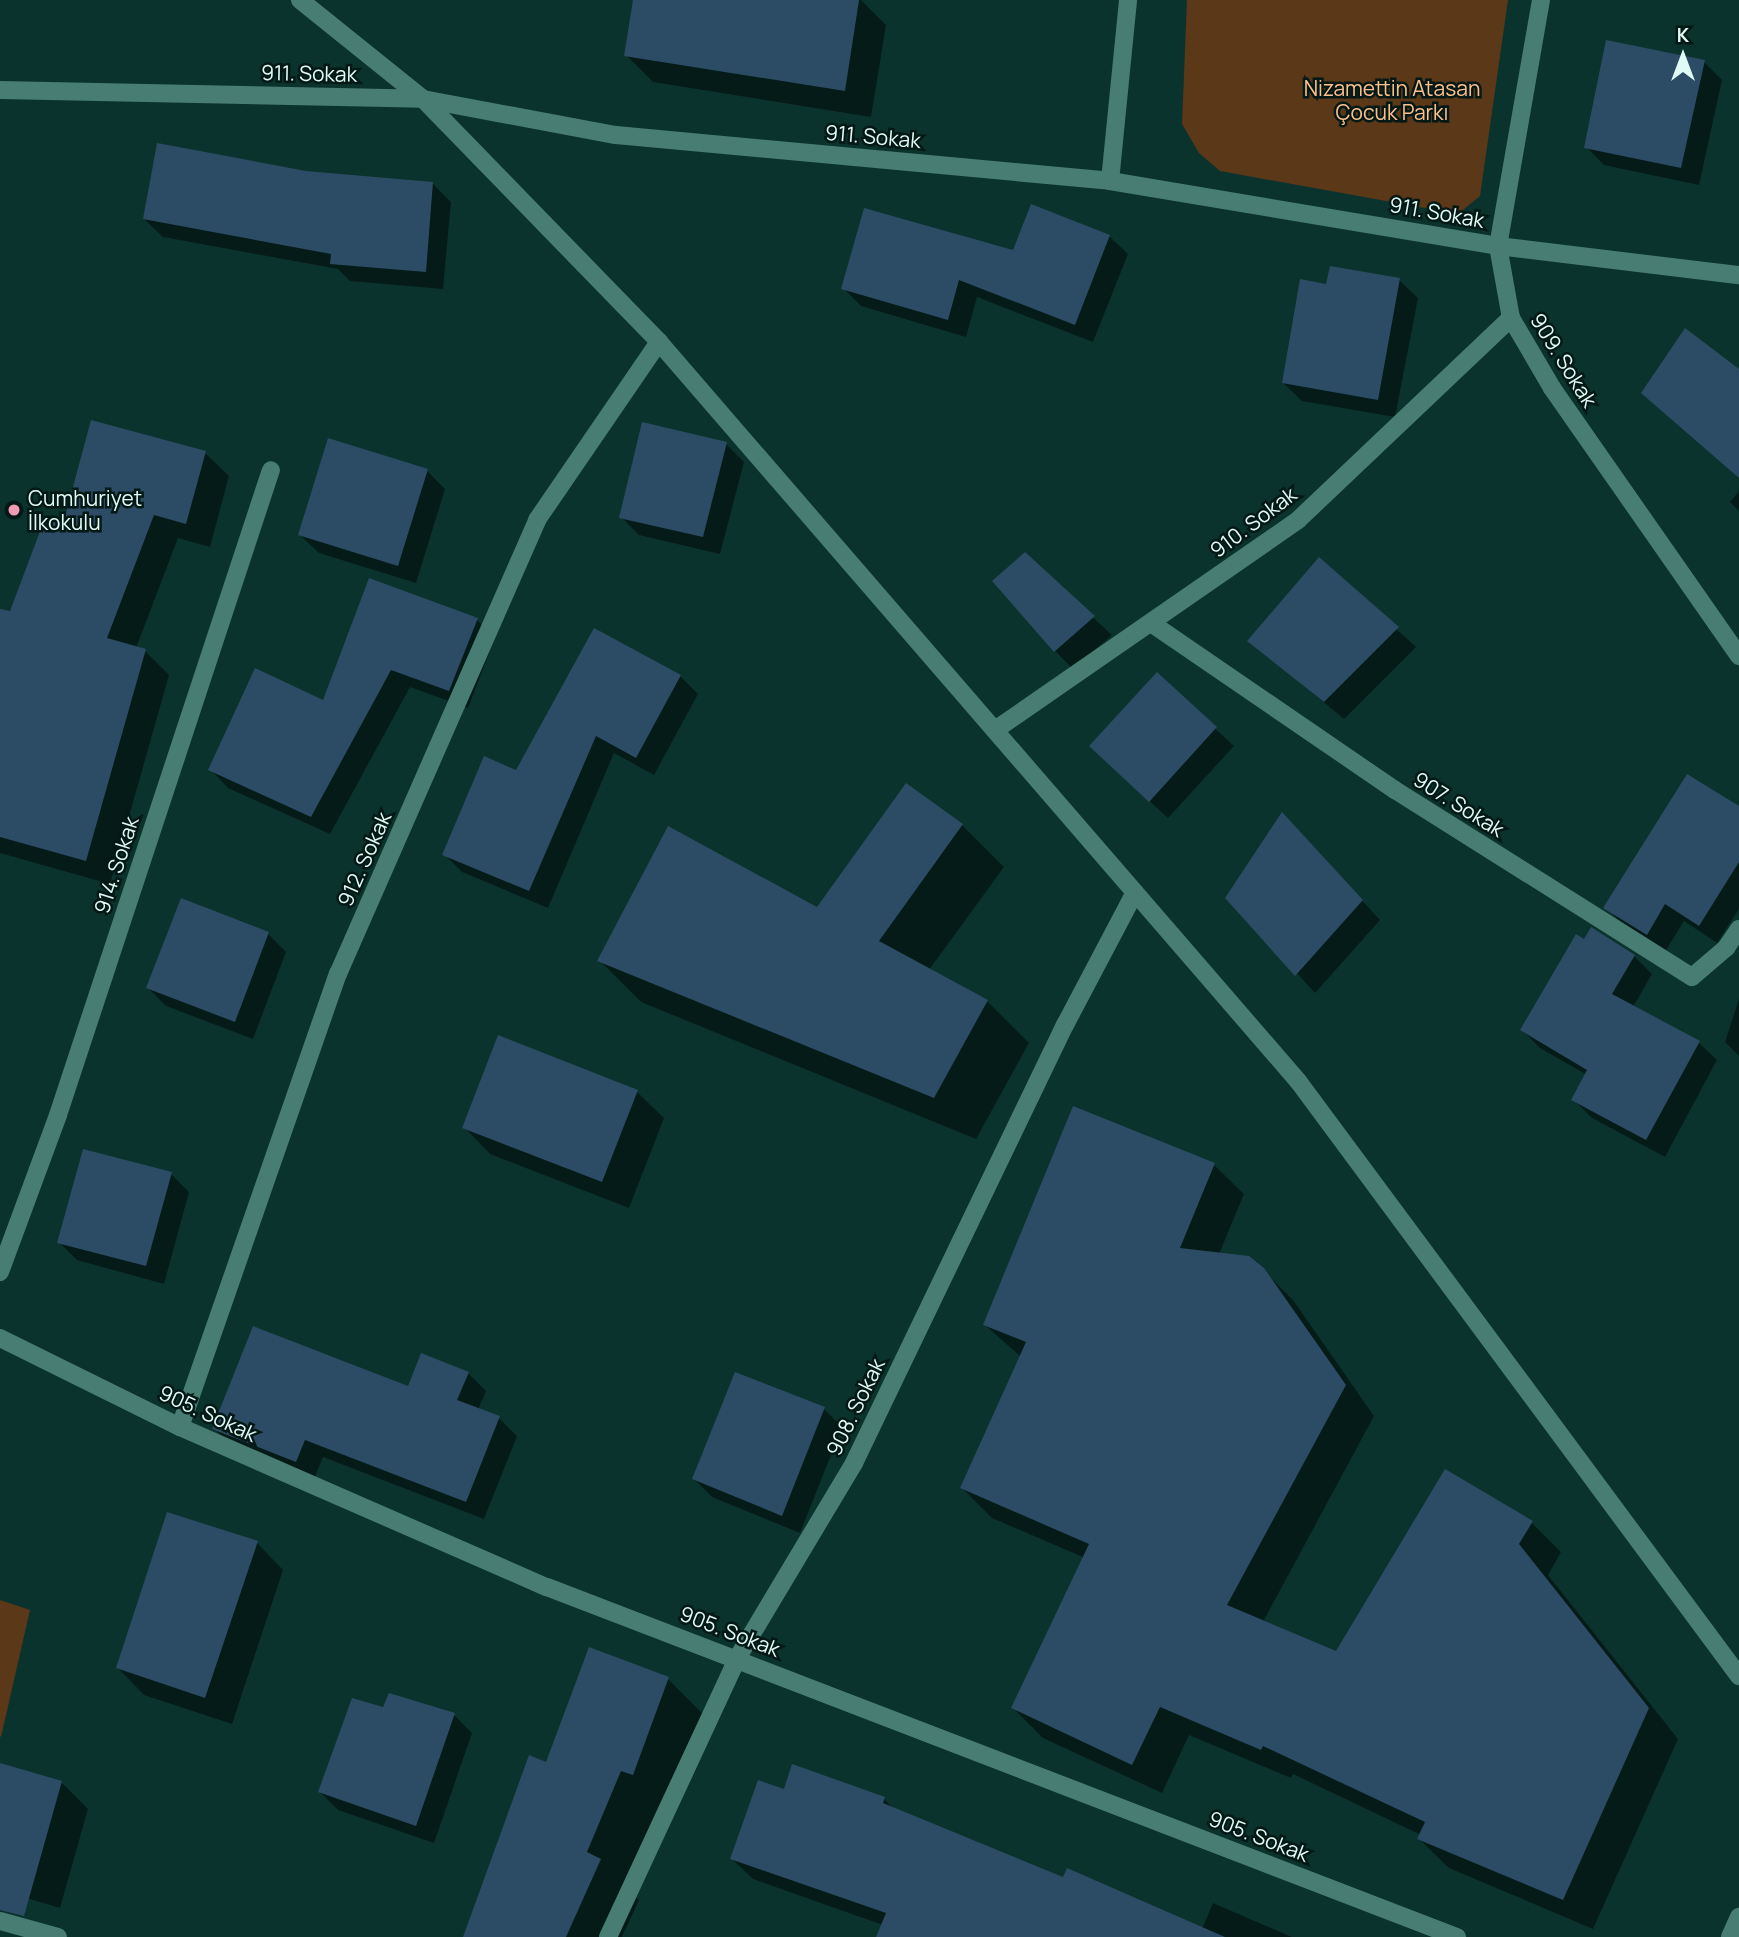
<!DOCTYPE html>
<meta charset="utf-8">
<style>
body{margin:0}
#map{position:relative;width:1739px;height:1937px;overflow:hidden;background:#0b332d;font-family:Manrope,sans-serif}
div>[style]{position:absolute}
.green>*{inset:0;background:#5b3818}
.shadow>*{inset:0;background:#0007}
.building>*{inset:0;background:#2b4c64}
.minor>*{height:18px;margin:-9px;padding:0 9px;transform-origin:9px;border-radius:9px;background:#487d74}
.tertiary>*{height:18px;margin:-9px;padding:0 9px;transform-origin:9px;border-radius:9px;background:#487d74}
.dots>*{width:19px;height:19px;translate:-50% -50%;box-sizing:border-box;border:4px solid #041815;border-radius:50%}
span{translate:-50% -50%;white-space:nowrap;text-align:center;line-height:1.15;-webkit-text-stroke:5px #041815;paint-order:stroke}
.street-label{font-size:21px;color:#e0faf5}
.park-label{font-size:21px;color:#fdc08c}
.poi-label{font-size:21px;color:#e0faf5}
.left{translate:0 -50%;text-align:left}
.north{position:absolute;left:1648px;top:21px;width:70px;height:70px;-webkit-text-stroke:5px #041815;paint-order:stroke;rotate:0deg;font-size:19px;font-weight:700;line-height:28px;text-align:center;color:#e0faf5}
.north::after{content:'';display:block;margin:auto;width:24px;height:32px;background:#e0faf5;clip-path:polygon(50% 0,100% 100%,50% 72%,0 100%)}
</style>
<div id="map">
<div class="green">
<div style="clip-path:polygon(1187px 0,1508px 0,1480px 196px,1458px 214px,1220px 171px,1199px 153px,1182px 124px)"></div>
<div style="clip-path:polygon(0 1600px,30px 1610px,1px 1737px,0 1736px)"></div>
</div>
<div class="shadow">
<div style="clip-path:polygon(635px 0,861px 0,886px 25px,871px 117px,653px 82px,626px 55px)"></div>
<div style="clip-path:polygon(1704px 62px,1722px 80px,1699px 185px,1604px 165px,1586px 147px)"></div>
<div style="clip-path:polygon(305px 172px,432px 183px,451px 202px,443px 289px,350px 281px,338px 269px,163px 237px,144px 219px)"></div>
<div style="clip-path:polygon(1109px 236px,1128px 254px,1093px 342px,977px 297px,966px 337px,861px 306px,843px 288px)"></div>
<div style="clip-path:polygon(1399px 280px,1418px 298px,1395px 417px,1302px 401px,1283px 383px,1327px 286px)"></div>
<div style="clip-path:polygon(726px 444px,744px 462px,720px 554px,639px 535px,621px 517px)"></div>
<div style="clip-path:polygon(205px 453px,229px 476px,210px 547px,178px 538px,136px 648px,145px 651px,169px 675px,110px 884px,0 853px,0 634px,64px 527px)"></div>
<div style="clip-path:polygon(427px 471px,445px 489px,416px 583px,319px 553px,300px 535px)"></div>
<div style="clip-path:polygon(1739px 491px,1739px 511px,1730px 502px)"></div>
<div style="clip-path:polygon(1025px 555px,1112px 635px,1073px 669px,1055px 651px)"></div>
<div style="clip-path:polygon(1319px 559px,1416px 647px,1344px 719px,1250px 641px)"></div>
<div style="clip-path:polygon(477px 620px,495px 638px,468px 708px,410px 687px,330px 834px,228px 788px,210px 769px)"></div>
<div style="clip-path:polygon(1157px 675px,1234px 746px,1168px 818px,1109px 764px)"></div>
<div style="clip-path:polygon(680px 676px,698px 694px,654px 775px,614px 753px,548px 908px,462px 872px,444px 854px,517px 772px)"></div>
<div style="clip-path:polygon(1739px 808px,1739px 909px,1717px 943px,1684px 921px,1665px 952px,1624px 926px,1606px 907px)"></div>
<div style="clip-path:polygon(962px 825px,1004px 867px,929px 970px,987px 1001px,1029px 1043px,976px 1139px,641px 1002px,599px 960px,817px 909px)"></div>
<div style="clip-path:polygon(1299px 832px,1380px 920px,1315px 993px,1228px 898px)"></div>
<div style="clip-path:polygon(268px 934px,286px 952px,253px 1039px,166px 1006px,148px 988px)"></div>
<div style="clip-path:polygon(1585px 941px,1634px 956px,1652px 974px,1633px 1007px,1698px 1042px,1717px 1060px,1665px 1157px,1592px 1118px,1574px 1100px,1587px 1075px,1540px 1048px,1522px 1030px)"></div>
<div style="clip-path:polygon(1739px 999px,1739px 1056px,1725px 1042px)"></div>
<div style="clip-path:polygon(499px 1038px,637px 1092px,664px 1118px,629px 1208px,490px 1154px,464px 1127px)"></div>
<div style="clip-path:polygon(1074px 1108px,1214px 1165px,1244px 1194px,1219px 1254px,1263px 1270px,1293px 1300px,1374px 1416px,1263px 1622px,1337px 1653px,1532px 1523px,1561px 1552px,1548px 1575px,1678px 1739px,1593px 1929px,1449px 1868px,1419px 1839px,1421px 1835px,1293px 1774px,1291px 1778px,1189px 1735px,1162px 1793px,1043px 1738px,1013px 1708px,1085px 1558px,992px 1518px,962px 1488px,1021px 1357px,985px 1325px)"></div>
<div style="clip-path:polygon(171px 1174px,189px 1192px,164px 1284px,77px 1260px,59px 1242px)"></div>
<div style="clip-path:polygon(468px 1373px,486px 1391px,478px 1410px,499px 1418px,517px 1436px,484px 1519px,323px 1457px,314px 1479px,232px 1446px,214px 1428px)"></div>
<div style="clip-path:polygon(824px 1409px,842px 1427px,800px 1533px,712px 1497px,694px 1479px)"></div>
<div style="clip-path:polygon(257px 1543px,283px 1570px,232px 1724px,144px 1695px,118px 1668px)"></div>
<div style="clip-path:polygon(668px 1679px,707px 1718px,627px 1888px,639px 1900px,622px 1937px,464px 1937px,547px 1764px)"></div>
<div style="clip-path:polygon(384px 1709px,454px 1715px,472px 1733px,434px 1843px,338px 1810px,320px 1792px)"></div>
<div style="clip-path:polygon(0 1765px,61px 1782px,88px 1809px,60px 1908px,0 1890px)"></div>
<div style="clip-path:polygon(785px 1791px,884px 1799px,895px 1810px,1064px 1880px,1202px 1929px,1213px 1903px,1292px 1937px,878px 1937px,883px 1925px,753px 1879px,732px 1859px)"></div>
</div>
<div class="building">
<div style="clip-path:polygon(633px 0,859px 0,845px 91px,624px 56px)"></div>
<div style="clip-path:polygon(1606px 40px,1705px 60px,1681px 168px,1584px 148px)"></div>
<div style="clip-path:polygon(157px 143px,306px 171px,433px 182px,426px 272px,330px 264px,331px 254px,143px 219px)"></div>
<div style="clip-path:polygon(1031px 204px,1110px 235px,1075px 325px,959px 280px,948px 320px,841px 289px,864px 208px,1013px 250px)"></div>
<div style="clip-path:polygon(1330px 266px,1400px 278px,1378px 400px,1282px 383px,1300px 279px,1326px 284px)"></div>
<div style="clip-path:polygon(1685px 328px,1739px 369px,1739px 478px,1641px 393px)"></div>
<div style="clip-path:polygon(91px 420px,206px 451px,186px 524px,154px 515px,107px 638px,146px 649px,86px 861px,0 837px,0 609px,10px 611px,45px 518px,63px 524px)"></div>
<div style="clip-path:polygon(642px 422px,727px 442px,703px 537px,619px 518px)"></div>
<div style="clip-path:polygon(328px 438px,428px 469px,398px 566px,298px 535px)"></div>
<div style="clip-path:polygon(1025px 552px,1095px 616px,1054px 652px,992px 581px)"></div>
<div style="clip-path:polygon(1319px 557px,1399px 627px,1324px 702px,1247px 641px)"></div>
<div style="clip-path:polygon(369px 578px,478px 618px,449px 691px,391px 670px,311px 817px,208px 770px,255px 668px,323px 700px)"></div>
<div style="clip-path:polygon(594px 628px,681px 675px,636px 758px,596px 736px,529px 891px,442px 855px,484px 756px,516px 770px)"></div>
<div style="clip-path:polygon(1157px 672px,1217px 727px,1149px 802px,1089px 746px)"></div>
<div style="clip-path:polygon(1687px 774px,1739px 806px,1739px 862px,1699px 926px,1665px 904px,1647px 935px,1603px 908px)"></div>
<div style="clip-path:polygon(906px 783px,963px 824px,879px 941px,988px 1000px,934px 1098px,597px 961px,668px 826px,817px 907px)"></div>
<div style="clip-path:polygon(1282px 812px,1363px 900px,1295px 976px,1225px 898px)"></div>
<div style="clip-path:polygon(181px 898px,269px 932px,235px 1022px,146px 988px)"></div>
<div style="clip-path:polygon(1591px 927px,1635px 955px,1612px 994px,1700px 1041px,1646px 1140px,1571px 1100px,1587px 1070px,1520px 1030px,1576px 934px,1584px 939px)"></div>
<div style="clip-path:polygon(498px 1035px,638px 1090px,602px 1182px,462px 1128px)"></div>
<div style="clip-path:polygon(1073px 1106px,1215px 1163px,1180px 1248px,1249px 1256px,1264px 1268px,1346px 1385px,1227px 1605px,1336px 1651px,1445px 1469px,1533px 1521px,1519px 1544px,1649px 1708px,1563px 1900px,1417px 1839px,1425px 1822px,1263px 1746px,1261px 1750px,1160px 1707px,1132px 1765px,1011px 1708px,1089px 1544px,960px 1488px,1026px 1342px,983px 1325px)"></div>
<div style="clip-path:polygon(83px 1149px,172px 1172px,146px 1266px,57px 1243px)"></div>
<div style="clip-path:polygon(253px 1326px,408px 1386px,421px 1353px,469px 1372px,457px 1400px,500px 1416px,466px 1502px,305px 1440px,296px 1462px,212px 1429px)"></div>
<div style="clip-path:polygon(735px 1372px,825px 1407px,782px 1516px,692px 1479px)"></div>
<div style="clip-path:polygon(167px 1512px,258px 1541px,205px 1698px,116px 1668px)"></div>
<div style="clip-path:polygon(589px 1647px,669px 1677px,633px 1775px,621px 1771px,587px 1852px,601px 1859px,566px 1937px,463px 1937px,529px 1755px,546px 1762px)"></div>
<div style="clip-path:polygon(389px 1693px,455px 1713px,416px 1826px,318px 1792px,352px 1698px,383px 1707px)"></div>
<div style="clip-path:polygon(0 1763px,62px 1781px,24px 1916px,0 1910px)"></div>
<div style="clip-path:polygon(792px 1764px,885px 1797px,883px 1803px,1063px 1877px,1067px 1868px,1225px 1937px,876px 1937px,886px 1913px,730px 1859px,758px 1780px,784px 1789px)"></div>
</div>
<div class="minor">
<div style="left:1541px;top:0;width:250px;rotate:99.9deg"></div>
<div style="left:1498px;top:246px;width:73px;rotate:79.8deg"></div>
<div style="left:1511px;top:318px;width:81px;rotate:59.6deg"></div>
<div style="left:1552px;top:388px;width:327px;rotate:55.1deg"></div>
<div style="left:0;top:90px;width:423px;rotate:1.2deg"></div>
<div style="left:423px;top:99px;width:196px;rotate:10.6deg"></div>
<div style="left:616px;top:135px;width:496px;rotate:5.3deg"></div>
<div style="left:1110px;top:181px;width:393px;rotate:9.5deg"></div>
<div style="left:1498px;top:246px;width:243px;rotate:6.9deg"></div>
<div style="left:1110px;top:181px;width:182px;rotate:-84.3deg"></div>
<div style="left:1151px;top:623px;width:296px;rotate:34.4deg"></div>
<div style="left:1395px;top:790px;width:351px;rotate:32.2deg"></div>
<div style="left:1692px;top:977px;width:45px;rotate:-40.5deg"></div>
<div style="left:1726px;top:948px;width:23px;rotate:-56deg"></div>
<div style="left:995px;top:730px;width:369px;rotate:-34.7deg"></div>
<div style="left:1298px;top:520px;width:294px;rotate:-43.5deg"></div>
<div style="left:0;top:1272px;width:167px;rotate:-69.7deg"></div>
<div style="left:58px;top:1115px;width:679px;rotate:-71.73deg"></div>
<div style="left:0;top:1338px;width:201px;rotate:26.3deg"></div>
<div style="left:180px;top:1427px;width:400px;rotate:23.6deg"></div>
<div style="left:547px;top:1587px;width:975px;rotate:21.04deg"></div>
<div style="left:180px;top:1427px;width:480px;rotate:-70.8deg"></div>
<div style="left:338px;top:974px;width:496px;rotate:-66.3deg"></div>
<div style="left:537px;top:520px;width:216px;rotate:-55.6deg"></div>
<div style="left:608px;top:1937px;width:309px;rotate:-65.1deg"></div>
<div style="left:738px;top:1657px;width:226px;rotate:-59.1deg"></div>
<div style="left:854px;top:1463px;width:486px;rotate:-64.3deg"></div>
<div style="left:1065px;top:1025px;width:150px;rotate:-62.2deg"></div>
</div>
<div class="tertiary">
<div style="left:300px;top:0;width:158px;rotate:38.8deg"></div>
<div style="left:423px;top:99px;width:339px;rotate:45.8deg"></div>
<div style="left:659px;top:342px;width:977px;rotate:49.15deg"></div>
<div style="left:1298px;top:1081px;width:741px;rotate:53.46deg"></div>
<div style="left:0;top:1921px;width:60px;rotate:15.4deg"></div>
<div style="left:1730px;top:1937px;width:22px;rotate:-66deg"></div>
</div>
<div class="dots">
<div style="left:14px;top:510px;background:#f19ab3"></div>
</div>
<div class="street-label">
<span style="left:309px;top:73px;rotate:1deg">911. Sokak</span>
<span style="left:873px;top:136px;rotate:5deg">911. Sokak</span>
<span style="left:1437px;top:212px;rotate:10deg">911. Sokak</span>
<span style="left:1564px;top:360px;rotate:58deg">909. Sokak</span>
<span style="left:1253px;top:522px;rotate:-37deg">910. Sokak</span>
<span style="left:1459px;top:804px;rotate:32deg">907. Sokak</span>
<span style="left:364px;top:859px;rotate:-66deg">912. Sokak</span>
<span style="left:116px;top:865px;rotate:-72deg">914. Sokak</span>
<span style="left:855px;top:1407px;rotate:-64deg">908. Sokak</span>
<span style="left:208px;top:1413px;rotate:25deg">905. Sokak</span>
<span style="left:730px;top:1631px;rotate:21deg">905. Sokak</span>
<span style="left:1259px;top:1836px;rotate:21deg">905. Sokak</span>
</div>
<div class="park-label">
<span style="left:1392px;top:100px">Nizamettin Atasan<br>Çocuk Parkı</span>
</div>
<div class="poi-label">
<span class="left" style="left:28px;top:510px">Cumhuriyet<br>İlkokulu</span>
</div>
<div class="north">K</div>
</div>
